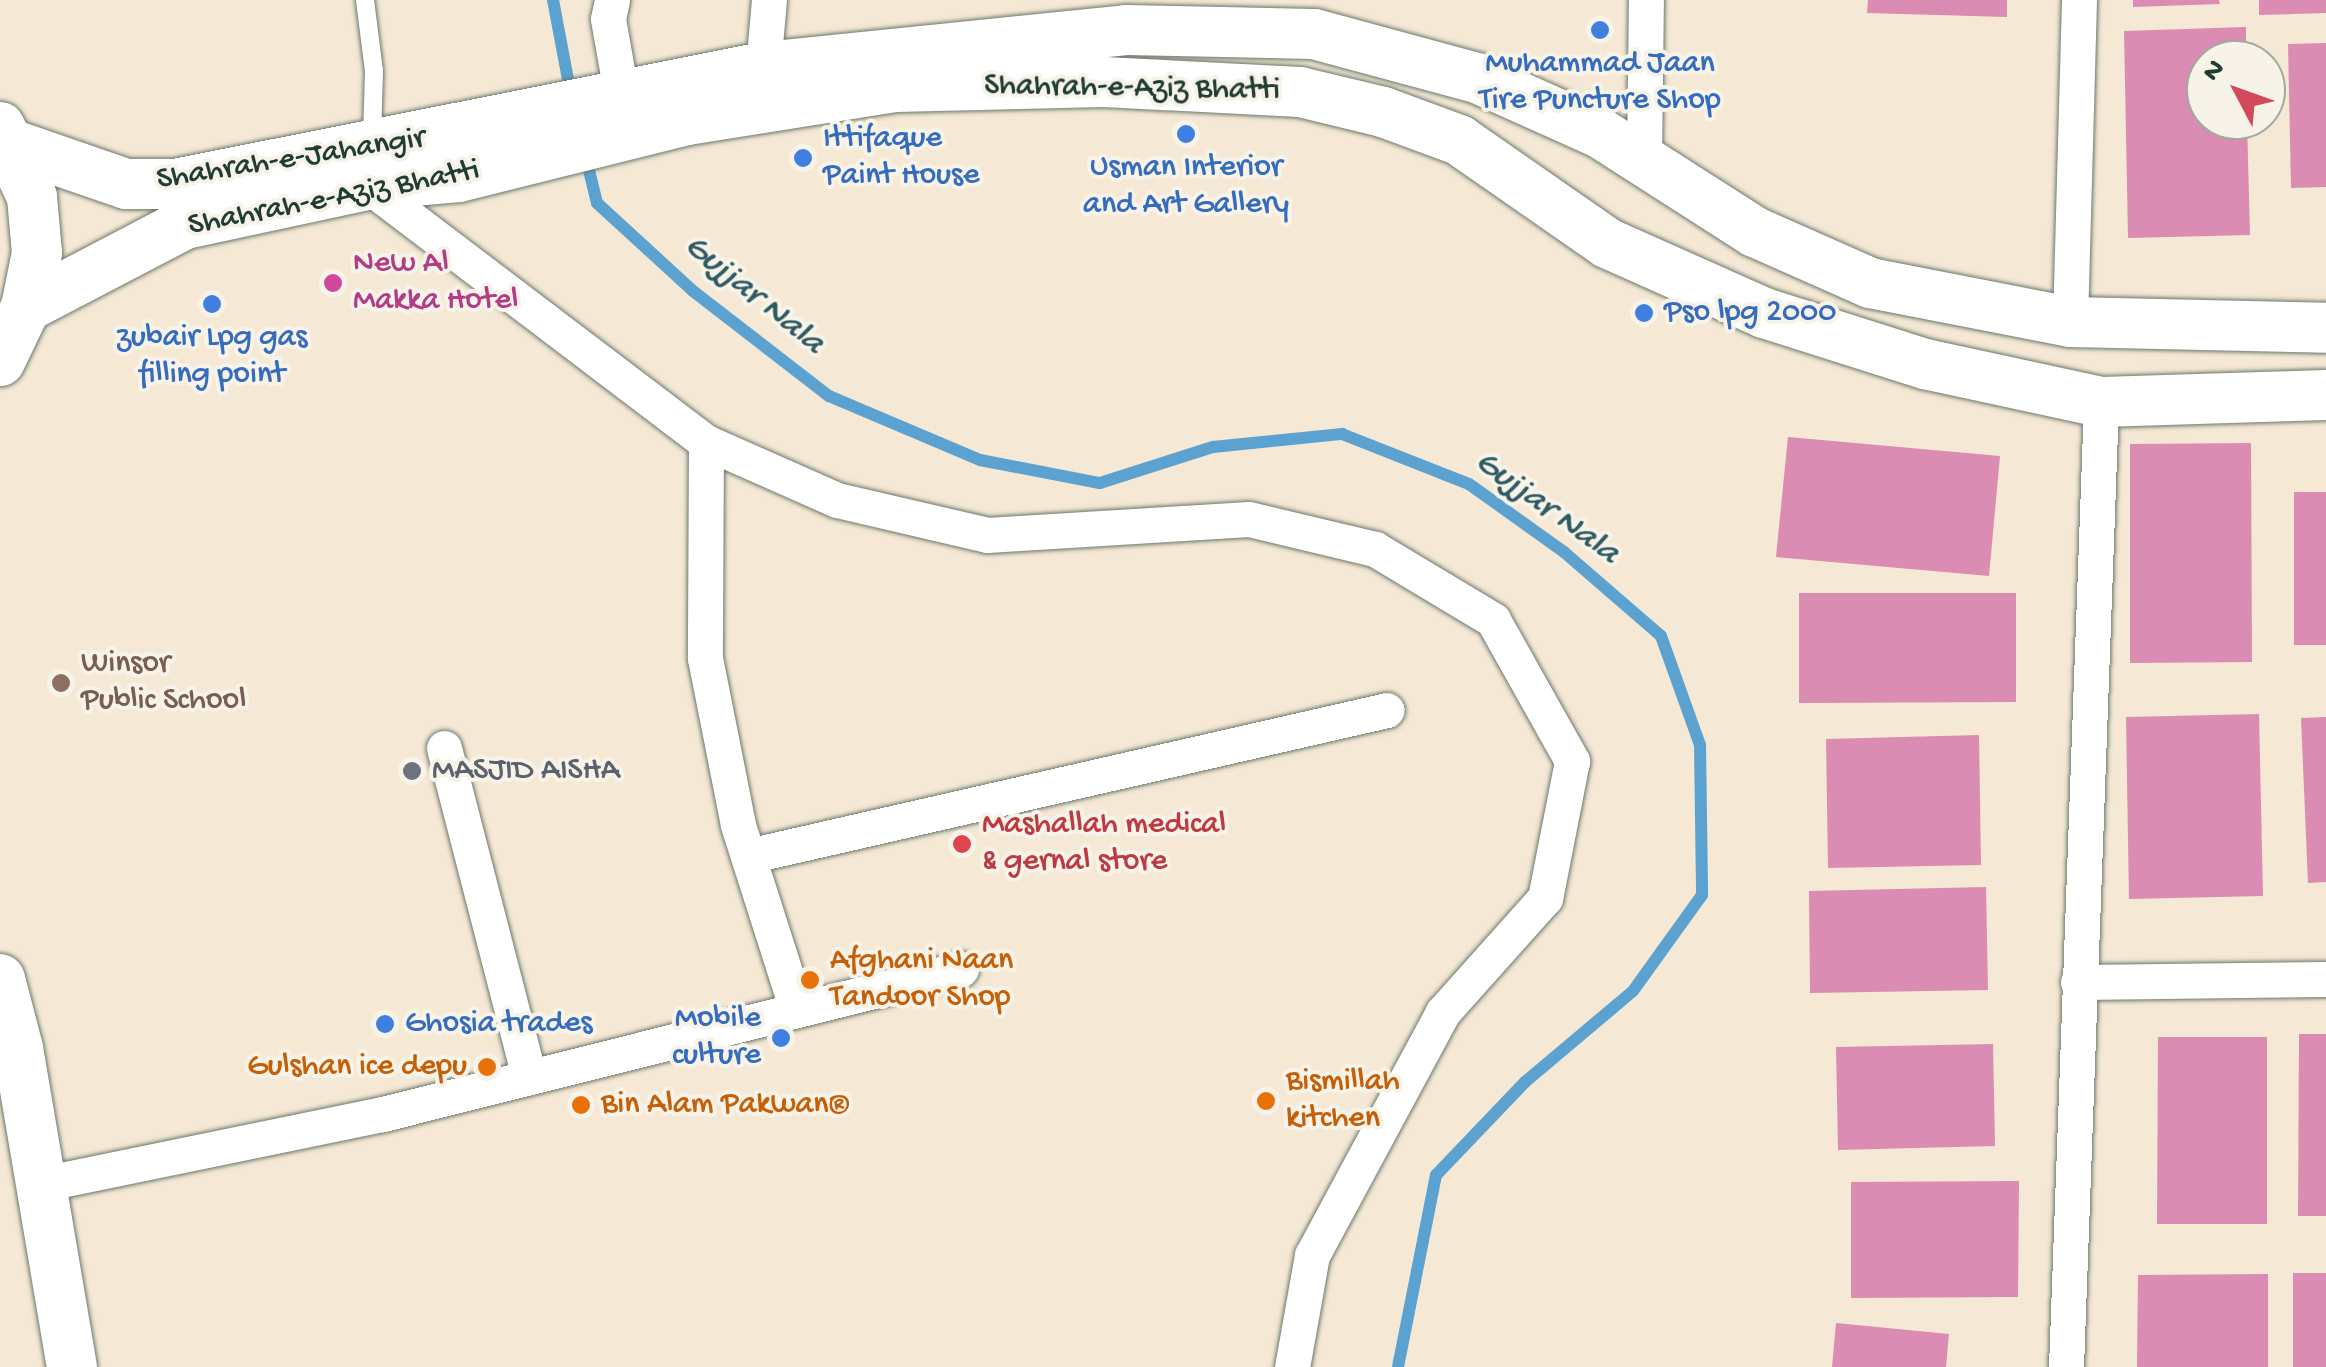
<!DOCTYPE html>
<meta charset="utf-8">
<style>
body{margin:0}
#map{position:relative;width:2326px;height:1367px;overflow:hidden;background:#f5e8d4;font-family:"Gochi Hand",sans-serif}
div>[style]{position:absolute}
.stream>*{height:12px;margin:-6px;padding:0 6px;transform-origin:6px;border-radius:6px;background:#5ba2d1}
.building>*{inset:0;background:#da8cb3}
.roads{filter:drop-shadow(0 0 2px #6a796c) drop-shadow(0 0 2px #6a796c)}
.service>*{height:18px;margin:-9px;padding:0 9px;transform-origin:9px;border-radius:9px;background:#fff}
.minor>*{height:35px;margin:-17.5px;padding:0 17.5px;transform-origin:17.5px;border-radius:17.5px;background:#fff}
.secondary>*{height:50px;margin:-25px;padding:0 25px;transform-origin:25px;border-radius:25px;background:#fff}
.dots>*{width:28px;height:28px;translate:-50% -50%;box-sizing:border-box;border:5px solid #f7f3e8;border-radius:50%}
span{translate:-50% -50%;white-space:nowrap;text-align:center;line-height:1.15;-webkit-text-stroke:8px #f7f3e8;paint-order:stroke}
.shop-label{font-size:32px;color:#366cbe}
.left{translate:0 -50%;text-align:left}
.right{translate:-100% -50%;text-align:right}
.street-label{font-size:32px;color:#1f3d34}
.hotel-label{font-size:32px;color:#b23c85}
.education-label{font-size:32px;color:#785e54}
.worship-label{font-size:32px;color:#5b616d}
.health-label{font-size:32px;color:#be3a42}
.food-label{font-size:32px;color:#c56008}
.water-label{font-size:35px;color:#315b63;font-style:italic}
.north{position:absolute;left:2186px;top:40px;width:100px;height:100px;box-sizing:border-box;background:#f7f3e8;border:2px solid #a1aaa0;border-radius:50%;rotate:311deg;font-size:28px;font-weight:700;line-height:40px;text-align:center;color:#1f3d34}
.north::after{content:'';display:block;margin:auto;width:35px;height:45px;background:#d1495b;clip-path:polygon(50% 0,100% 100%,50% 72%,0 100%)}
</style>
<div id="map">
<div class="stream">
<div style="left:553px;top:0;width:97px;rotate:79.3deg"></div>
<div style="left:586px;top:158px;width:46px;rotate:76.3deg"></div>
<div style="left:597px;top:203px;width:130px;rotate:42.5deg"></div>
<div style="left:693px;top:291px;width:172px;rotate:37.7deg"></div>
<div style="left:829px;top:396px;width:164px;rotate:23deg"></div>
<div style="left:980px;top:460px;width:122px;rotate:10.9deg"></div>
<div style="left:1100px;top:483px;width:119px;rotate:-17.7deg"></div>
<div style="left:1213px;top:447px;width:130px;rotate:-5.8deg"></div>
<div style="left:1342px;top:434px;width:136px;rotate:21.5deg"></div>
<div style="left:1469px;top:484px;width:117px;rotate:35.6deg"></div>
<div style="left:1564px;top:552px;width:128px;rotate:40.9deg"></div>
<div style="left:1661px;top:636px;width:116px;rotate:70.3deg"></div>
<div style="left:1700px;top:745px;width:150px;rotate:89.2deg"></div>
<div style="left:1702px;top:895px;width:118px;rotate:125.7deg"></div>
<div style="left:1633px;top:991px;width:141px;rotate:139.9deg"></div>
<div style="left:1525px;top:1082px;width:129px;rotate:133.7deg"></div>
<div style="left:1436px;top:1175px;width:196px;rotate:101.2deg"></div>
</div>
<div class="building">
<div style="clip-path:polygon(1868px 0,2007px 0,2007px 17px,1867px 13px)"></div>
<div style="clip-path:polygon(2133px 0,2219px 0,2220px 4px,2133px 7px)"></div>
<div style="clip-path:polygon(2259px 0,2326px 0,2326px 13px,2259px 15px)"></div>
<div style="clip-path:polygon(2246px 27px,2246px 60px,2206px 60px,2206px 120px,2247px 120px,2250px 235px,2128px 238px,2124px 31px)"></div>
<div style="clip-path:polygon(2326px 43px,2326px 187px,2291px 188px,2288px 44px)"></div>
<div style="clip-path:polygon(1788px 437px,2000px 456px,1989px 576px,1776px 557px)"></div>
<div style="clip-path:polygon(2251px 443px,2252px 662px,2130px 663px,2130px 444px)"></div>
<div style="clip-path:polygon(2294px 492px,2326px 492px,2326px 645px,2294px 645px)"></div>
<div style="clip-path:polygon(1799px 593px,2016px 593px,2016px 702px,1799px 703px)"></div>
<div style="clip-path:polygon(2259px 714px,2263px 896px,2129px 899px,2126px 717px)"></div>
<div style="clip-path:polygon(2326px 717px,2326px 882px,2308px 883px,2301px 718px)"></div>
<div style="clip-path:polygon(1979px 735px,1981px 865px,1828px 868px,1826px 739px)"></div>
<div style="clip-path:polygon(1986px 887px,1988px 990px,1810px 993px,1809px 891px)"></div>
<div style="clip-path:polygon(2299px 1034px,2326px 1034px,2326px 1216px,2298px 1216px)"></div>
<div style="clip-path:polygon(2158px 1037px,2267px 1037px,2267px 1224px,2157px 1224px)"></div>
<div style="clip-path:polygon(1993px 1044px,1995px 1146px,1838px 1150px,1836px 1047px)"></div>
<div style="clip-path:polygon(2019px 1181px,2018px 1297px,1851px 1298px,1851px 1182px)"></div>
<div style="clip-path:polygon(2293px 1273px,2326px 1273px,2326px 1367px,2293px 1367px)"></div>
<div style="clip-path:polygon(2268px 1274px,2268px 1367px,2137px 1367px,2138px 1275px)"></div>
<div style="clip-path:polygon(1836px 1323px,1949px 1334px,1946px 1367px,1832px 1367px)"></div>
</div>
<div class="roads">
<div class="service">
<div style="left:365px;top:0;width:72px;rotate:82.8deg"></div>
<div style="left:374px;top:71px;width:68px;rotate:91.7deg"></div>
</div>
<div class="minor">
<div style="left:612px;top:0;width:19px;rotate:102deg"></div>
<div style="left:608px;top:19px;width:80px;rotate:80deg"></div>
<div style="left:763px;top:67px;width:67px;rotate:-84.9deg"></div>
<div style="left:1644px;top:157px;width:157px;rotate:-89.3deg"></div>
<div style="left:367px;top:185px;width:425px;rotate:37.2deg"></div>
<div style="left:706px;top:442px;width:143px;rotate:23.9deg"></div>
<div style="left:837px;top:500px;width:154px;rotate:13.1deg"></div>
<div style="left:987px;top:535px;width:262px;rotate:-3.5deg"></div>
<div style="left:1249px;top:519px;width:130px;rotate:13.4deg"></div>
<div style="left:1375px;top:549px;width:138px;rotate:31deg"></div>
<div style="left:1493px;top:620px;width:162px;rotate:60.7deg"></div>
<div style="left:1572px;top:761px;width:140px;rotate:101.1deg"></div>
<div style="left:1545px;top:898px;width:153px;rotate:131.8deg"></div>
<div style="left:1443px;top:1012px;width:276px;rotate:118.3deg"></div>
<div style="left:1312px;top:1255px;width:114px;rotate:100.1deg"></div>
<div style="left:2070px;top:322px;width:322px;rotate:-88.4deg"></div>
<div style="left:706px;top:442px;width:216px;rotate:90.3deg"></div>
<div style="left:705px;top:658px;width:170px;rotate:78.8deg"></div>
<div style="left:738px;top:825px;width:194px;rotate:72.3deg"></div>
<div style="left:444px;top:748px;width:340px;rotate:75.5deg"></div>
<div style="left:748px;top:856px;width:655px;rotate:-12.87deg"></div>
<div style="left:2078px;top:982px;width:248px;rotate:-0.7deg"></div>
<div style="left:41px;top:1184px;width:349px;rotate:-11.6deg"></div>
<div style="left:383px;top:1114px;width:596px;rotate:-14.08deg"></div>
<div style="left:2066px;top:1367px;width:966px;rotate:-87.92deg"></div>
</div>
<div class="secondary">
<div style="left:0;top:127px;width:77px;rotate:65.4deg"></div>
<div style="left:32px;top:197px;width:56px;rotate:84.9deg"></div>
<div style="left:37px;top:253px;width:55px;rotate:101.5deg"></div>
<div style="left:26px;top:307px;width:60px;rotate:115.7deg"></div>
<div style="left:13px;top:145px;width:120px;rotate:19deg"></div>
<div style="left:126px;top:184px;width:49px"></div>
<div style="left:175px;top:184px;width:600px;rotate:-11.25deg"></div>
<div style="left:763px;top:67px;width:365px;rotate:-5.8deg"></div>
<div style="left:1126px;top:30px;width:188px;rotate:1.2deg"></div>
<div style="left:1314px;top:34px;width:169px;rotate:15.1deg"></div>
<div style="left:1477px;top:78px;width:135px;rotate:24.1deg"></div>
<div style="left:1600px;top:133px;width:184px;rotate:32.6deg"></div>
<div style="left:1755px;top:232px;width:126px;rotate:23.9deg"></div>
<div style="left:1870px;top:283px;width:204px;rotate:11deg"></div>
<div style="left:2070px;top:322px;width:256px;rotate:1.3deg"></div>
<div style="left:26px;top:307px;width:179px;rotate:-27.6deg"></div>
<div style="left:185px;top:224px;width:186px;rotate:-12.1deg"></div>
<div style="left:367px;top:185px;width:92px;rotate:-5deg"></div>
<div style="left:459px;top:177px;width:235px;rotate:-14deg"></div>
<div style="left:687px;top:120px;width:212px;rotate:-9deg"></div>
<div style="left:896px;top:87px;width:208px;rotate:-1.4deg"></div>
<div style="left:1104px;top:82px;width:196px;rotate:2.9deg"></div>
<div style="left:1300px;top:92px;width:85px;rotate:13.5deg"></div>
<div style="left:1383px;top:112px;width:81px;rotate:20.2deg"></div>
<div style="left:1459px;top:140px;width:180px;rotate:34.8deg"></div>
<div style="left:1607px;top:243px;width:172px;rotate:24deg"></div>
<div style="left:1764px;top:313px;width:169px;rotate:17.6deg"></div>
<div style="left:1925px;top:364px;width:180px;rotate:12.2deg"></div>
<div style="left:2101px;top:402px;width:225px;rotate:-1.8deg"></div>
<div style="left:0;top:979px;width:71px;rotate:75.4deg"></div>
<div style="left:18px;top:1048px;width:324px;rotate:80.4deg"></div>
</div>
</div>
<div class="dots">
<div style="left:1600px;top:30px;background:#3f7fe0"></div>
<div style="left:1186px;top:134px;background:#3f7fe0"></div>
<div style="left:803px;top:158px;background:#3f7fe0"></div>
<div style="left:333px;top:283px;background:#d1479c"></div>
<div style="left:212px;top:304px;background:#3f7fe0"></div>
<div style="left:1644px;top:313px;background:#3f7fe0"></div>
<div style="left:61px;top:683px;background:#8d6e63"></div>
<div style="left:412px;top:771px;background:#6b7280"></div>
<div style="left:962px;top:844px;background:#e0444e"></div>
<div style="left:810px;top:980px;background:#e8710a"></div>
<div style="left:385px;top:1024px;background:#3f7fe0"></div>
<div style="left:781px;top:1038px;background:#3f7fe0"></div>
<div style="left:487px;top:1067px;background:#e8710a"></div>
<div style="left:1266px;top:1101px;background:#e8710a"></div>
<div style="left:581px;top:1105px;background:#e8710a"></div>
</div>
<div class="shop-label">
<span style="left:1600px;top:83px">Muhammad Jaan<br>Tire Puncture Shop</span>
<span class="left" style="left:823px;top:158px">Ittifaque<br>Paint House</span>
<span style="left:1186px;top:187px">Usman Interior<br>and Art Gallery</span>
<span class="left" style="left:1664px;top:313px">Pso lpg 2000</span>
<span style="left:212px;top:357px">zubair Lpg gas<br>filling point</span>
<span class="right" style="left:761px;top:1038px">Mobile<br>culture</span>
<span class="left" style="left:405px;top:1024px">Ghosia trades</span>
</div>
<div class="street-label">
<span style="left:1132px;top:89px;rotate:1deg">Shahrah-e-Aziz Bhatti</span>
<span style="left:291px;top:160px;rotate:-9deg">Shahrah-e-Jahangir</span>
<span style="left:334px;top:199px;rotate:-11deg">Shahrah-e-Aziz Bhatti</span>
</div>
<div class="hotel-label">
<span class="left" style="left:353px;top:283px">New Al<br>Makka Hotel</span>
</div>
<div class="education-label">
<span class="left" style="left:81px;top:683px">Winsor<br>Public School</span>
</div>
<div class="worship-label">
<span class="left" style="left:432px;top:771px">MASJID AISHA</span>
</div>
<div class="health-label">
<span class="left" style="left:982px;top:844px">Mashallah medical<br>&amp; gernal store</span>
</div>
<div class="food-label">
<span class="left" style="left:830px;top:980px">Afghani Naan<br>Tandoor Shop</span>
<span class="right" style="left:467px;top:1067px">Gulshan ice depu</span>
<span class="left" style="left:1286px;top:1101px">Bismillah<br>kitchen</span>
<span class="left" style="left:601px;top:1105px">Bin Alam Pakwan®</span>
</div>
<div class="water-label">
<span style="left:753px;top:296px;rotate:39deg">Gujjar Nala</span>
<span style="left:1546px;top:509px;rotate:36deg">Gujjar Nala</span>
</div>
<div class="north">N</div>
</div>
